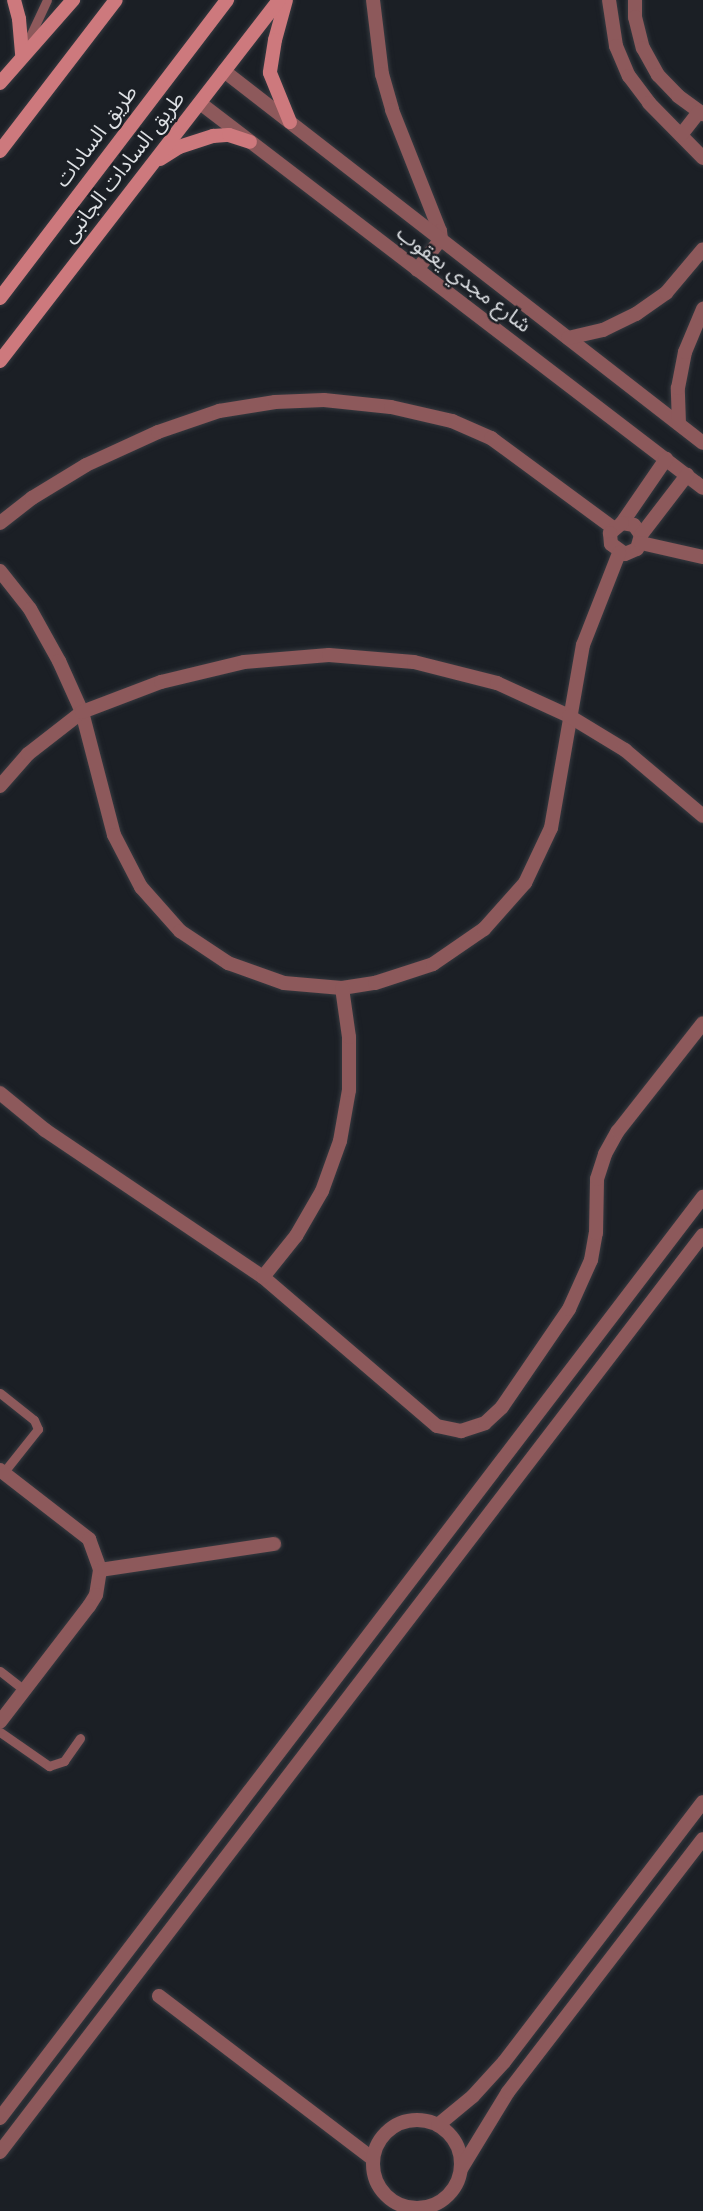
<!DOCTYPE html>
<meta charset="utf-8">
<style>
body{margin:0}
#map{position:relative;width:703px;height:2211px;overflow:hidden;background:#1b1f25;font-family:"PT Sans","Noto Sans Arabic",sans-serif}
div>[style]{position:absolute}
.roads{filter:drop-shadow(0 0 2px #363a40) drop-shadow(0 0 2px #363a40)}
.lane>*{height:9px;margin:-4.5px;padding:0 4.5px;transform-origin:4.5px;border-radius:4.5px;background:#8d595b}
.street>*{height:14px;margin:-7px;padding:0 7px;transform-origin:7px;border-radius:7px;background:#8d595b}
.street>.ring{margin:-7px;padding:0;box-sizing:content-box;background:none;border:14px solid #8d595b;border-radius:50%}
.secondary>*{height:14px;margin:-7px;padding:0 7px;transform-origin:7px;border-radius:7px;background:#cd797d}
span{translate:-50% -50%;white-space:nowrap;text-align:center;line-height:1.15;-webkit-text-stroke:5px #1b1f25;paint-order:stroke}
.street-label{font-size:21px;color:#dcdfe3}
</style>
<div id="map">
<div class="roads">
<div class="lane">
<div style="left:24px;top:49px;width:54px;rotate:-64.9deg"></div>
<div style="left:0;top:1393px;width:43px;rotate:38.5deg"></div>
<div style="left:34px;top:1420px;width:10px;rotate:66deg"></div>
<div style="left:38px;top:1429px;width:56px;rotate:128.5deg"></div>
<div style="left:0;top:1671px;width:31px;rotate:38deg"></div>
<div style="left:0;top:1732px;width:60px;rotate:34.8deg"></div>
<div style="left:49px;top:1766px;width:16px;rotate:-18deg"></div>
<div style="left:64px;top:1761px;width:28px;rotate:-55deg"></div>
</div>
<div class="street">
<div style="left:373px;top:0;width:75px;rotate:83.1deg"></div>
<div style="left:382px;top:74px;width:37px;rotate:74deg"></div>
<div style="left:392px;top:110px;width:130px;rotate:68.4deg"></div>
<div style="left:440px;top:231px;width:8px;rotate:83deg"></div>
<div style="left:441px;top:239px;width:39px;rotate:128deg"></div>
<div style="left:609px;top:0;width:47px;rotate:81.3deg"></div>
<div style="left:616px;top:46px;width:33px;rotate:67deg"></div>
<div style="left:629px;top:76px;width:34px;rotate:53deg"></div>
<div style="left:649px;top:103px;width:77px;rotate:45.5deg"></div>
<div style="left:635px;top:0;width:17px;rotate:90deg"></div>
<div style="left:635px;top:17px;width:32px;rotate:76deg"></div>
<div style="left:643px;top:48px;width:31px;rotate:61deg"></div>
<div style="left:658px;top:75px;width:29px;rotate:46deg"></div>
<div style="left:678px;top:96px;width:31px;rotate:36deg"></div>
<div style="left:224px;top:71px;width:606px;rotate:37.83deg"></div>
<div style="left:200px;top:103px;width:633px;rotate:37.43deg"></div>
<div style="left:681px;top:135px;width:29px;rotate:-52deg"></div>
<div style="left:568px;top:338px;width:36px;rotate:-13deg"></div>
<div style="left:603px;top:330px;width:37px;rotate:-26deg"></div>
<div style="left:636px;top:314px;width:37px;rotate:-35deg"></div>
<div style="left:666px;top:293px;width:57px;rotate:-49.9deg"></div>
<div style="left:679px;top:424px;width:36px;rotate:-92deg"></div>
<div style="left:678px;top:388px;width:37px;rotate:-79deg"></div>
<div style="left:685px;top:352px;width:47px;rotate:-67.3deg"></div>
<div style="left:0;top:523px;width:41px;rotate:-38deg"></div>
<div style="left:32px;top:498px;width:63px;rotate:-31.4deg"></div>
<div style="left:86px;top:465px;width:79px;rotate:-24.6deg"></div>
<div style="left:158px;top:432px;width:65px;rotate:-19deg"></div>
<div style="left:219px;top:411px;width:57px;rotate:-9.1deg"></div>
<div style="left:275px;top:402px;width:49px;rotate:-2.3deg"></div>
<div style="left:324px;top:400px;width:67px;rotate:6deg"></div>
<div style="left:391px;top:407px;width:63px;rotate:12.9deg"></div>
<div style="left:452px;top:421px;width:43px;rotate:23.6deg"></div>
<div style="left:491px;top:438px;width:152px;rotate:36.4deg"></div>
<div style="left:622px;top:523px;width:78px;rotate:-55.5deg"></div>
<div style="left:641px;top:535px;width:12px;rotate:-125deg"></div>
<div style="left:634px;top:525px;width:12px;rotate:-171deg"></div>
<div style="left:622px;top:523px;width:16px;rotate:140deg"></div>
<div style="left:610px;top:533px;width:11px;rotate:85deg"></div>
<div style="left:611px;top:544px;width:17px;rotate:36deg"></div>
<div style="left:625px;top:554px;width:13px;rotate:-23deg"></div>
<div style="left:637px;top:549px;width:15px;rotate:-74deg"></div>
<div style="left:641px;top:535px;width:76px;rotate:-52.5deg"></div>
<div style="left:641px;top:543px;width:64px;rotate:12.7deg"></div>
<div style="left:0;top:571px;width:48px;rotate:51.7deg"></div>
<div style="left:30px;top:609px;width:60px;rotate:60.9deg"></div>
<div style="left:59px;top:661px;width:56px;rotate:65.7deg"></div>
<div style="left:82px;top:712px;width:127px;rotate:75.4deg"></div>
<div style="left:114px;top:835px;width:59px;rotate:62.6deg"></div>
<div style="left:141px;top:887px;width:59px;rotate:48.4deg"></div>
<div style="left:180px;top:931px;width:58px;rotate:33.7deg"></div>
<div style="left:228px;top:963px;width:59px;rotate:19.7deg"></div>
<div style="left:284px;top:983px;width:58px;rotate:4.9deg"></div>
<div style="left:342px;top:988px;width:33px;rotate:-9deg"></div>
<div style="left:375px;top:983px;width:61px;rotate:-18.1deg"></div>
<div style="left:433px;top:964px;width:62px;rotate:-34.5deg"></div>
<div style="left:484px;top:929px;width:62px;rotate:-48.3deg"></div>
<div style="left:525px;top:883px;width:61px;rotate:-64.7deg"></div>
<div style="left:551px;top:828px;width:186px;rotate:-80.1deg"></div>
<div style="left:583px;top:645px;width:99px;rotate:-68.6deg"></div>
<div style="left:0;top:786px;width:43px;rotate:-48.8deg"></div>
<div style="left:28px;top:754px;width:68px;rotate:-37.9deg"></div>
<div style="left:82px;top:712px;width:85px;rotate:-20.8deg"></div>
<div style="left:161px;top:682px;width:85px;rotate:-13.5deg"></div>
<div style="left:244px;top:662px;width:85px;rotate:-4.7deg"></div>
<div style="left:329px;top:655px;width:85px;rotate:4.7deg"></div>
<div style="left:414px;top:662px;width:86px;rotate:14.2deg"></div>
<div style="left:497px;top:683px;width:79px;rotate:24.6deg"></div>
<div style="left:569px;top:716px;width:66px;rotate:31.3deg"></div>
<div style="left:625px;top:750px;width:102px;rotate:40.2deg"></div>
<div style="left:0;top:1093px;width:58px;rotate:39.4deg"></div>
<div style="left:45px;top:1130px;width:263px;rotate:34deg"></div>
<div style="left:263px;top:1277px;width:229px;rotate:40.6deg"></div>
<div style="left:437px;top:1426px;width:25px;rotate:12deg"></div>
<div style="left:461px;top:1431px;width:25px;rotate:-18deg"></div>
<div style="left:485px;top:1423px;width:23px;rotate:-43deg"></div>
<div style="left:502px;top:1407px;width:119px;rotate:-55.6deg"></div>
<div style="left:569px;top:1309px;width:54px;rotate:-65.8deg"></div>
<div style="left:591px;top:1260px;width:27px;rotate:-80deg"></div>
<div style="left:596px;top:1233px;width:54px;rotate:-88.9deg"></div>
<div style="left:597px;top:1179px;width:26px;rotate:-72deg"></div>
<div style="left:605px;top:1154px;width:26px;rotate:-61deg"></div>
<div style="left:618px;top:1131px;width:137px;rotate:-51.8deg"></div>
<div style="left:263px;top:1277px;width:53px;rotate:-51.2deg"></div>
<div style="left:296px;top:1236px;width:52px;rotate:-60deg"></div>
<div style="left:322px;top:1191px;width:53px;rotate:-70.2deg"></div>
<div style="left:340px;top:1141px;width:52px;rotate:-80deg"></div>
<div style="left:349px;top:1090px;width:53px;rotate:-90deg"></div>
<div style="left:349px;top:1037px;width:49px;rotate:-98.1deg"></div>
<div style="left:0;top:1470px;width:113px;rotate:37.8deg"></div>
<div style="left:89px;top:1539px;width:33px;rotate:70deg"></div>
<div style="left:100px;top:1570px;width:25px;rotate:99deg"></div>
<div style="left:96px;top:1595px;width:13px;rotate:122deg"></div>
<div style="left:89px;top:1606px;width:146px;rotate:127.5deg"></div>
<div style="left:100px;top:1570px;width:176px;rotate:-8.5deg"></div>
<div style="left:159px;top:1996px;width:268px;rotate:37.3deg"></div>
<div style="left:0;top:2118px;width:1159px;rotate:-52.65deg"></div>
<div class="ring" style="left:373px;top:2120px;width:74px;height:74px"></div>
<div style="left:438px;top:2125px;width:45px;rotate:-39.6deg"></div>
<div style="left:473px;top:2096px;width:46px;rotate:-47.6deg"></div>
<div style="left:504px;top:2062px;width:327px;rotate:-52.6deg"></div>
<div style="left:0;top:2152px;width:1155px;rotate:-52.53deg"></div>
<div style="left:461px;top:2169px;width:90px;rotate:-58.6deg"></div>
<div style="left:508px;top:2092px;width:319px;rotate:-52.4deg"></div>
</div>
<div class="secondary">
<div style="left:14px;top:0;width:20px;rotate:75deg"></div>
<div style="left:19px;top:19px;width:36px;rotate:85deg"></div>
<div style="left:286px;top:0;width:41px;rotate:105.4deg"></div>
<div style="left:275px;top:40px;width:33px;rotate:99deg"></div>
<div style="left:270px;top:73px;width:53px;rotate:67.8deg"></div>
<div style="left:0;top:83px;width:111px;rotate:-48.7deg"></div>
<div style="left:0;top:151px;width:190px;rotate:-52.5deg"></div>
<div style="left:160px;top:159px;width:22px;rotate:-32deg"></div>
<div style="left:179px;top:147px;width:36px;rotate:-18deg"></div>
<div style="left:213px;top:136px;width:16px;rotate:-4deg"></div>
<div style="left:229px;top:135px;width:22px;rotate:18deg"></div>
<div style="left:0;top:298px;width:375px;rotate:-52.7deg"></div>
<div style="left:0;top:361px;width:456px;rotate:-52.3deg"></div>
</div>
</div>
<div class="street-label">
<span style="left:96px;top:136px;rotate:-53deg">طريق السادات</span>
<span style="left:123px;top:167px;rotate:-52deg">طريق السادات الجانبى</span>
<span style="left:464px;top:279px;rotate:37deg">شارع مجدي يعقوب</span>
</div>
</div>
